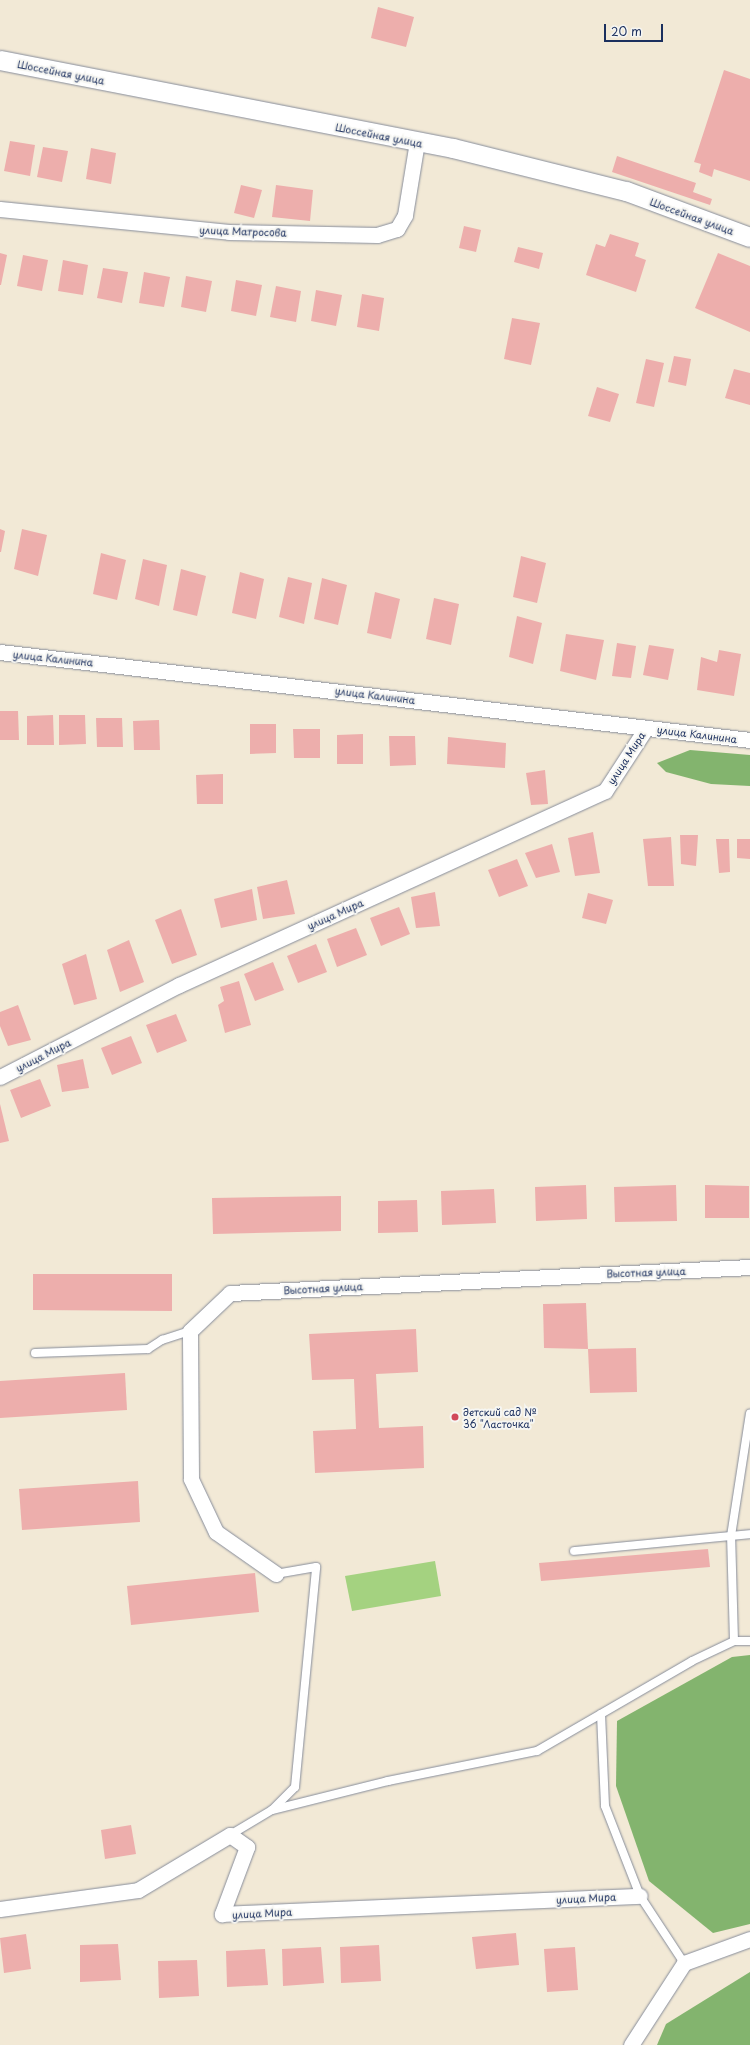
<!DOCTYPE html>
<meta charset="utf-8">
<style>
body{margin:0}
#map{position:relative;width:750px;height:2045px;overflow:hidden;background:#f2e9d6;font-family:"Playpen Sans",sans-serif}
div>[style]{position:absolute}
.green>*{inset:0;background:#a4d280}
.forest>*{inset:0;background:#83b46e}
.building>*{inset:0;background:#edaeac}
.roads{filter:drop-shadow(0 0 1px #868c9a) drop-shadow(0 0 1px #868c9a)}
.service>*{height:8px;margin:-4px;padding:0 4px;transform-origin:4px;border-radius:4px;background:#fff}
.minor>*{height:15px;margin:-7.5px;padding:0 7.5px;transform-origin:7.5px;border-radius:7.5px;background:#fff}
.tertiary>*{height:19px;margin:-9.5px;padding:0 9.5px;transform-origin:9.5px;border-radius:9.5px;background:#fff}
.dots>*{width:11px;height:11px;translate:-50% -50%;box-sizing:border-box;border:2px solid #f6f6f2;border-radius:50%}
span{translate:-50% -50%;white-space:nowrap;text-align:center;line-height:1.15;-webkit-text-stroke:4px #f6f6f2;paint-order:stroke}
.street-label{font-size:10px;color:#1b2f5e}
.poi-label{font-size:10px;color:#1b2f5e}
.left{translate:0 -50%;text-align:left}
.scale{position:absolute;left:604px;top:24px;width:59px;height:18px;box-sizing:border-box;border:2px solid #1b2f5e;border-top:0;padding-left:5px;font-size:12px;line-height:14px;white-space:nowrap;color:#1b2f5e;-webkit-text-stroke:3px #f6f6f2;paint-order:stroke}
</style>
<div id="map">
<div class="green">
<div style="clip-path:polygon(435px 1561px,441px 1596px,352px 1611px,345px 1576px)"></div>
</div>
<div class="forest">
<div style="clip-path:polygon(690px 750px,750px 755px,750px 786px,711px 784px,666px 772px,657px 763px)"></div>
<div style="clip-path:polygon(750px 1655px,750px 1924px,713px 1933px,649px 1881px,616px 1786px,617px 1721px,732px 1657px)"></div>
<div style="clip-path:polygon(750px 1972px,750px 2045px,657px 2045px,666px 2024px)"></div>
</div>
<div class="building">
<div style="clip-path:polygon(378px 7px,414px 17px,406px 47px,371px 38px)"></div>
<div style="clip-path:polygon(724px 70px,750px 79px,750px 181px,714px 169px,712px 177px,699px 172px,701px 164px,694px 162px)"></div>
<div style="clip-path:polygon(10px 141px,35px 145px,30px 176px,4px 171px)"></div>
<div style="clip-path:polygon(43px 147px,68px 151px,62px 182px,37px 177px)"></div>
<div style="clip-path:polygon(91px 148px,116px 153px,111px 184px,86px 179px)"></div>
<div style="clip-path:polygon(617px 156px,696px 183px,693px 192px,712px 199px,710px 205px,612px 172px)"></div>
<div style="clip-path:polygon(241px 185px,262px 190px,254px 218px,234px 213px)"></div>
<div style="clip-path:polygon(276px 185px,313px 190px,310px 221px,272px 217px)"></div>
<div style="clip-path:polygon(464px 226px,481px 230px,476px 252px,459px 248px)"></div>
<div style="clip-path:polygon(610px 234px,639px 243px,635px 256px,646px 260px,636px 292px,586px 275px,596px 244px,605px 247px)"></div>
<div style="clip-path:polygon(518px 247px,543px 253px,539px 269px,514px 262px)"></div>
<div style="clip-path:polygon(0 253px,7px 255px,1px 285px,0 285px)"></div>
<div style="clip-path:polygon(718px 253px,750px 266px,750px 332px,695px 308px)"></div>
<div style="clip-path:polygon(23px 255px,48px 260px,42px 291px,17px 286px)"></div>
<div style="clip-path:polygon(63px 260px,88px 265px,83px 295px,58px 291px)"></div>
<div style="clip-path:polygon(103px 268px,128px 272px,122px 303px,97px 298px)"></div>
<div style="clip-path:polygon(144px 272px,170px 277px,164px 307px,139px 303px)"></div>
<div style="clip-path:polygon(186px 276px,212px 281px,206px 312px,181px 307px)"></div>
<div style="clip-path:polygon(236px 280px,262px 285px,256px 316px,231px 311px)"></div>
<div style="clip-path:polygon(276px 286px,301px 291px,296px 322px,270px 317px)"></div>
<div style="clip-path:polygon(316px 290px,342px 295px,336px 326px,311px 321px)"></div>
<div style="clip-path:polygon(362px 294px,384px 298px,379px 331px,357px 327px)"></div>
<div style="clip-path:polygon(512px 318px,540px 323px,531px 365px,504px 359px)"></div>
<div style="clip-path:polygon(674px 356px,691px 359px,686px 386px,668px 382px)"></div>
<div style="clip-path:polygon(646px 359px,664px 363px,654px 407px,636px 403px)"></div>
<div style="clip-path:polygon(734px 369px,750px 373px,750px 405px,725px 398px)"></div>
<div style="clip-path:polygon(597px 387px,619px 394px,610px 422px,588px 416px)"></div>
<div style="clip-path:polygon(0 529px,5px 531px,1px 552px,0 552px)"></div>
<div style="clip-path:polygon(22px 529px,47px 535px,38px 576px,14px 569px)"></div>
<div style="clip-path:polygon(101px 553px,126px 560px,117px 600px,93px 594px)"></div>
<div style="clip-path:polygon(521px 556px,546px 563px,537px 603px,513px 597px)"></div>
<div style="clip-path:polygon(143px 559px,167px 565px,159px 606px,135px 599px)"></div>
<div style="clip-path:polygon(181px 569px,206px 576px,197px 616px,173px 610px)"></div>
<div style="clip-path:polygon(240px 572px,264px 579px,256px 619px,232px 613px)"></div>
<div style="clip-path:polygon(288px 577px,312px 583px,304px 624px,279px 617px)"></div>
<div style="clip-path:polygon(322px 578px,347px 585px,338px 625px,314px 619px)"></div>
<div style="clip-path:polygon(375px 592px,400px 599px,391px 639px,367px 633px)"></div>
<div style="clip-path:polygon(434px 598px,459px 604px,451px 645px,426px 639px)"></div>
<div style="clip-path:polygon(517px 616px,542px 623px,533px 664px,509px 657px)"></div>
<div style="clip-path:polygon(566px 634px,604px 640px,596px 680px,560px 671px)"></div>
<div style="clip-path:polygon(617px 643px,636px 646px,631px 678px,612px 676px)"></div>
<div style="clip-path:polygon(649px 645px,674px 649px,668px 680px,643px 675px)"></div>
<div style="clip-path:polygon(719px 650px,741px 654px,734px 696px,697px 690px,701px 657px,717px 662px)"></div>
<div style="clip-path:polygon(0 711px,18px 711px,19px 740px,0 740px)"></div>
<div style="clip-path:polygon(53px 715px,54px 745px,27px 745px,27px 716px)"></div>
<div style="clip-path:polygon(59px 715px,85px 715px,86px 744px,59px 745px)"></div>
<div style="clip-path:polygon(96px 718px,122px 718px,123px 747px,97px 747px)"></div>
<div style="clip-path:polygon(159px 720px,160px 750px,134px 750px,133px 721px)"></div>
<div style="clip-path:polygon(250px 724px,276px 724px,276px 753px,250px 754px)"></div>
<div style="clip-path:polygon(293px 729px,320px 729px,320px 758px,294px 758px)"></div>
<div style="clip-path:polygon(363px 734px,363px 764px,337px 764px,337px 735px)"></div>
<div style="clip-path:polygon(389px 736px,415px 736px,416px 765px,390px 766px)"></div>
<div style="clip-path:polygon(448px 737px,506px 743px,505px 768px,447px 764px)"></div>
<div style="clip-path:polygon(545px 770px,548px 804px,531px 805px,526px 773px)"></div>
<div style="clip-path:polygon(223px 774px,223px 804px,197px 804px,196px 775px)"></div>
<div style="clip-path:polygon(593px 832px,600px 873px,575px 876px,568px 838px)"></div>
<div style="clip-path:polygon(680px 835px,698px 835px,696px 866px,681px 864px)"></div>
<div style="clip-path:polygon(671px 837px,674px 886px,648px 886px,643px 839px)"></div>
<div style="clip-path:polygon(716px 839px,729px 839px,730px 872px,719px 873px)"></div>
<div style="clip-path:polygon(737px 839px,750px 839px,750px 859px,737px 858px)"></div>
<div style="clip-path:polygon(552px 844px,560px 872px,536px 878px,525px 853px)"></div>
<div style="clip-path:polygon(517px 859px,528px 886px,499px 897px,488px 870px)"></div>
<div style="clip-path:polygon(287px 880px,295px 914px,263px 919px,257px 887px)"></div>
<div style="clip-path:polygon(252px 889px,257px 920px,221px 928px,214px 899px)"></div>
<div style="clip-path:polygon(435px 892px,440px 926px,416px 928px,411px 897px)"></div>
<div style="clip-path:polygon(588px 893px,613px 900px,606px 924px,582px 918px)"></div>
<div style="clip-path:polygon(399px 907px,410px 934px,381px 946px,370px 918px)"></div>
<div style="clip-path:polygon(181px 909px,197px 955px,172px 964px,155px 920px)"></div>
<div style="clip-path:polygon(356px 928px,367px 955px,337px 967px,327px 939px)"></div>
<div style="clip-path:polygon(129px 940px,144px 982px,120px 992px,107px 950px)"></div>
<div style="clip-path:polygon(316px 944px,327px 972px,298px 983px,287px 956px)"></div>
<div style="clip-path:polygon(86px 954px,97px 999px,74px 1005px,62px 964px)"></div>
<div style="clip-path:polygon(273px 962px,284px 990px,255px 1001px,244px 974px)"></div>
<div style="clip-path:polygon(239px 981px,251px 1025px,225px 1033px,218px 1005px,224px 1001px,220px 987px)"></div>
<div style="clip-path:polygon(18px 1005px,31px 1040px,8px 1046px,0 1026px,0 1012px)"></div>
<div style="clip-path:polygon(176px 1014px,187px 1041px,157px 1053px,146px 1025px)"></div>
<div style="clip-path:polygon(131px 1036px,142px 1063px,112px 1075px,101px 1048px)"></div>
<div style="clip-path:polygon(83px 1059px,89px 1088px,62px 1092px,57px 1065px)"></div>
<div style="clip-path:polygon(40px 1079px,51px 1106px,21px 1118px,10px 1090px)"></div>
<div style="clip-path:polygon(0 1104px,9px 1141px,0 1143px)"></div>
<div style="clip-path:polygon(586px 1185px,587px 1219px,536px 1221px,535px 1187px)"></div>
<div style="clip-path:polygon(676px 1185px,677px 1221px,615px 1222px,614px 1187px)"></div>
<div style="clip-path:polygon(705px 1185px,749px 1186px,749px 1218px,705px 1218px)"></div>
<div style="clip-path:polygon(494px 1189px,496px 1223px,442px 1225px,441px 1191px)"></div>
<div style="clip-path:polygon(341px 1196px,341px 1231px,213px 1234px,212px 1198px)"></div>
<div style="clip-path:polygon(417px 1200px,418px 1232px,378px 1233px,378px 1201px)"></div>
<div style="clip-path:polygon(33px 1274px,172px 1274px,172px 1311px,33px 1310px)"></div>
<div style="clip-path:polygon(586px 1303px,588px 1349px,544px 1348px,543px 1304px)"></div>
<div style="clip-path:polygon(416px 1329px,418px 1372px,376px 1374px,379px 1428px,423px 1426px,424px 1468px,315px 1473px,313px 1431px,356px 1429px,354px 1379px,312px 1380px,309px 1334px)"></div>
<div style="clip-path:polygon(636px 1348px,637px 1392px,590px 1393px,588px 1349px)"></div>
<div style="clip-path:polygon(125px 1373px,127px 1410px,0 1418px,0 1381px)"></div>
<div style="clip-path:polygon(138px 1481px,140px 1522px,22px 1530px,19px 1489px)"></div>
<div style="clip-path:polygon(708px 1549px,710px 1567px,541px 1581px,539px 1563px)"></div>
<div style="clip-path:polygon(255px 1573px,259px 1612px,131px 1625px,127px 1586px)"></div>
<div style="clip-path:polygon(131px 1825px,136px 1854px,105px 1859px,101px 1830px)"></div>
<div style="clip-path:polygon(516px 1933px,519px 1965px,476px 1969px,472px 1937px)"></div>
<div style="clip-path:polygon(26px 1934px,31px 1969px,4px 1973px,0 1938px)"></div>
<div style="clip-path:polygon(118px 1944px,121px 1980px,80px 1982px,80px 1945px)"></div>
<div style="clip-path:polygon(379px 1945px,381px 1981px,341px 1983px,340px 1947px)"></div>
<div style="clip-path:polygon(321px 1947px,324px 1983px,283px 1986px,282px 1949px)"></div>
<div style="clip-path:polygon(575px 1947px,578px 1990px,547px 1992px,544px 1949px)"></div>
<div style="clip-path:polygon(265px 1949px,268px 1985px,227px 1987px,226px 1951px)"></div>
<div style="clip-path:polygon(197px 1960px,199px 1996px,159px 1998px,158px 1961px)"></div>
</div>
<div class="roads">
<div class="service">
<div style="left:35px;top:1353px;width:113px;rotate:-2deg"></div>
<div style="left:148px;top:1349px;width:17px;rotate:-33deg"></div>
<div style="left:162px;top:1340px;width:29px;rotate:-18deg"></div>
<div style="left:574px;top:1551px;width:177px;rotate:-5.5deg"></div>
<div style="left:734px;top:1641px;width:105px;rotate:-91.6deg"></div>
<div style="left:731px;top:1536px;width:124px;rotate:-81.2deg"></div>
<div style="left:601px;top:1714px;width:92px;rotate:87.5deg"></div>
<div style="left:605px;top:1806px;width:97px;rotate:68.7deg"></div>
<div style="left:640px;top:1896px;width:80px;rotate:56.7deg"></div>
<div style="left:273px;top:1809px;width:31px;rotate:-45deg"></div>
<div style="left:295px;top:1787px;width:221px;rotate:-84.5deg"></div>
<div style="left:316px;top:1567px;width:41px;rotate:170.1deg"></div>
<div style="left:230px;top:1835px;width:49px;rotate:-30.8deg"></div>
<div style="left:272px;top:1810px;width:120px;rotate:-14deg"></div>
<div style="left:388px;top:1781px;width:152px;rotate:-11.4deg"></div>
<div style="left:537px;top:1751px;width:179px;rotate:-30.1deg"></div>
<div style="left:692px;top:1661px;width:47px;rotate:-25.5deg"></div>
<div style="left:734px;top:1641px;width:16px"></div>
</div>
<div class="minor">
<div style="left:0;top:209px;width:230px;rotate:5.7deg"></div>
<div style="left:229px;top:232px;width:148px;rotate:1.2deg"></div>
<div style="left:377px;top:235px;width:21px;rotate:-17deg"></div>
<div style="left:397px;top:229px;width:16px;rotate:-60deg"></div>
<div style="left:405px;top:215px;width:74px;rotate:-80.7deg"></div>
<div style="left:0;top:652px;width:755px;rotate:6.69deg"></div>
<div style="left:0;top:1077px;width:201px;rotate:-27.2deg"></div>
<div style="left:179px;top:985px;width:468px;rotate:-24.5deg"></div>
<div style="left:605px;top:791px;width:75px;rotate:-56.9deg"></div>
<div style="left:276px;top:1574px;width:73px;rotate:-145deg"></div>
<div style="left:216px;top:1532px;width:59px;rotate:-115.3deg"></div>
<div style="left:191px;top:1479px;width:148px;rotate:-90.4deg"></div>
<div style="left:190px;top:1331px;width:55px;rotate:-43.5deg"></div>
<div style="left:230px;top:1293px;width:521px;rotate:-2.86deg"></div>
<div style="left:0;top:1909px;width:139px;rotate:-7.8deg"></div>
<div style="left:138px;top:1890px;width:107px;rotate:-30.9deg"></div>
<div style="left:230px;top:1835px;width:21px;rotate:35deg"></div>
<div style="left:247px;top:1847px;width:72px;rotate:110.5deg"></div>
<div style="left:222px;top:1914px;width:418px;rotate:-2.5deg"></div>
<div style="left:631px;top:2045px;width:98px;rotate:-57.1deg"></div>
<div style="left:684px;top:1963px;width:70px;rotate:-20deg"></div>
</div>
<div class="tertiary">
<div style="left:0;top:60px;width:461px;rotate:11deg"></div>
<div style="left:453px;top:148px;width:178px;rotate:14deg"></div>
<div style="left:626px;top:191px;width:132px;rotate:20.4deg"></div>
</div>
</div>
<div class="dots">
<div style="left:455px;top:1417px;background:#d1495b"></div>
</div>
<div class="street-label">
<span style="left:61px;top:72px;rotate:11deg">Шоссейная улица</span>
<span style="left:379px;top:135px;rotate:11deg">Шоссейная улица</span>
<span style="left:692px;top:216px;rotate:20deg">Шоссейная улица</span>
<span style="left:243px;top:231px;rotate:2deg">улица Матросова</span>
<span style="left:53px;top:658px;rotate:6deg">улица Калинина</span>
<span style="left:375px;top:695px;rotate:7deg">улица Калинина</span>
<span style="left:697px;top:734px;rotate:7deg">улица Калинина</span>
<span style="left:626px;top:758px;rotate:-57deg">улица Мира</span>
<span style="left:335px;top:914px;rotate:-24deg">улица Мира</span>
<span style="left:43px;top:1055px;rotate:-27deg">улица Мира</span>
<span style="left:646px;top:1272px;rotate:-2deg">Высотная улица</span>
<span style="left:323px;top:1288px;rotate:-3deg">Высотная улица</span>
<span style="left:586px;top:1898px;rotate:-3deg">улица Мира</span>
<span style="left:262px;top:1913px;rotate:-3deg">улица Мира</span>
</div>
<div class="poi-label">
<span class="left" style="left:463px;top:1417px">детский сад №<br>36 "Ласточка"</span>
</div>
<div class="scale">20 m</div>
</div>
